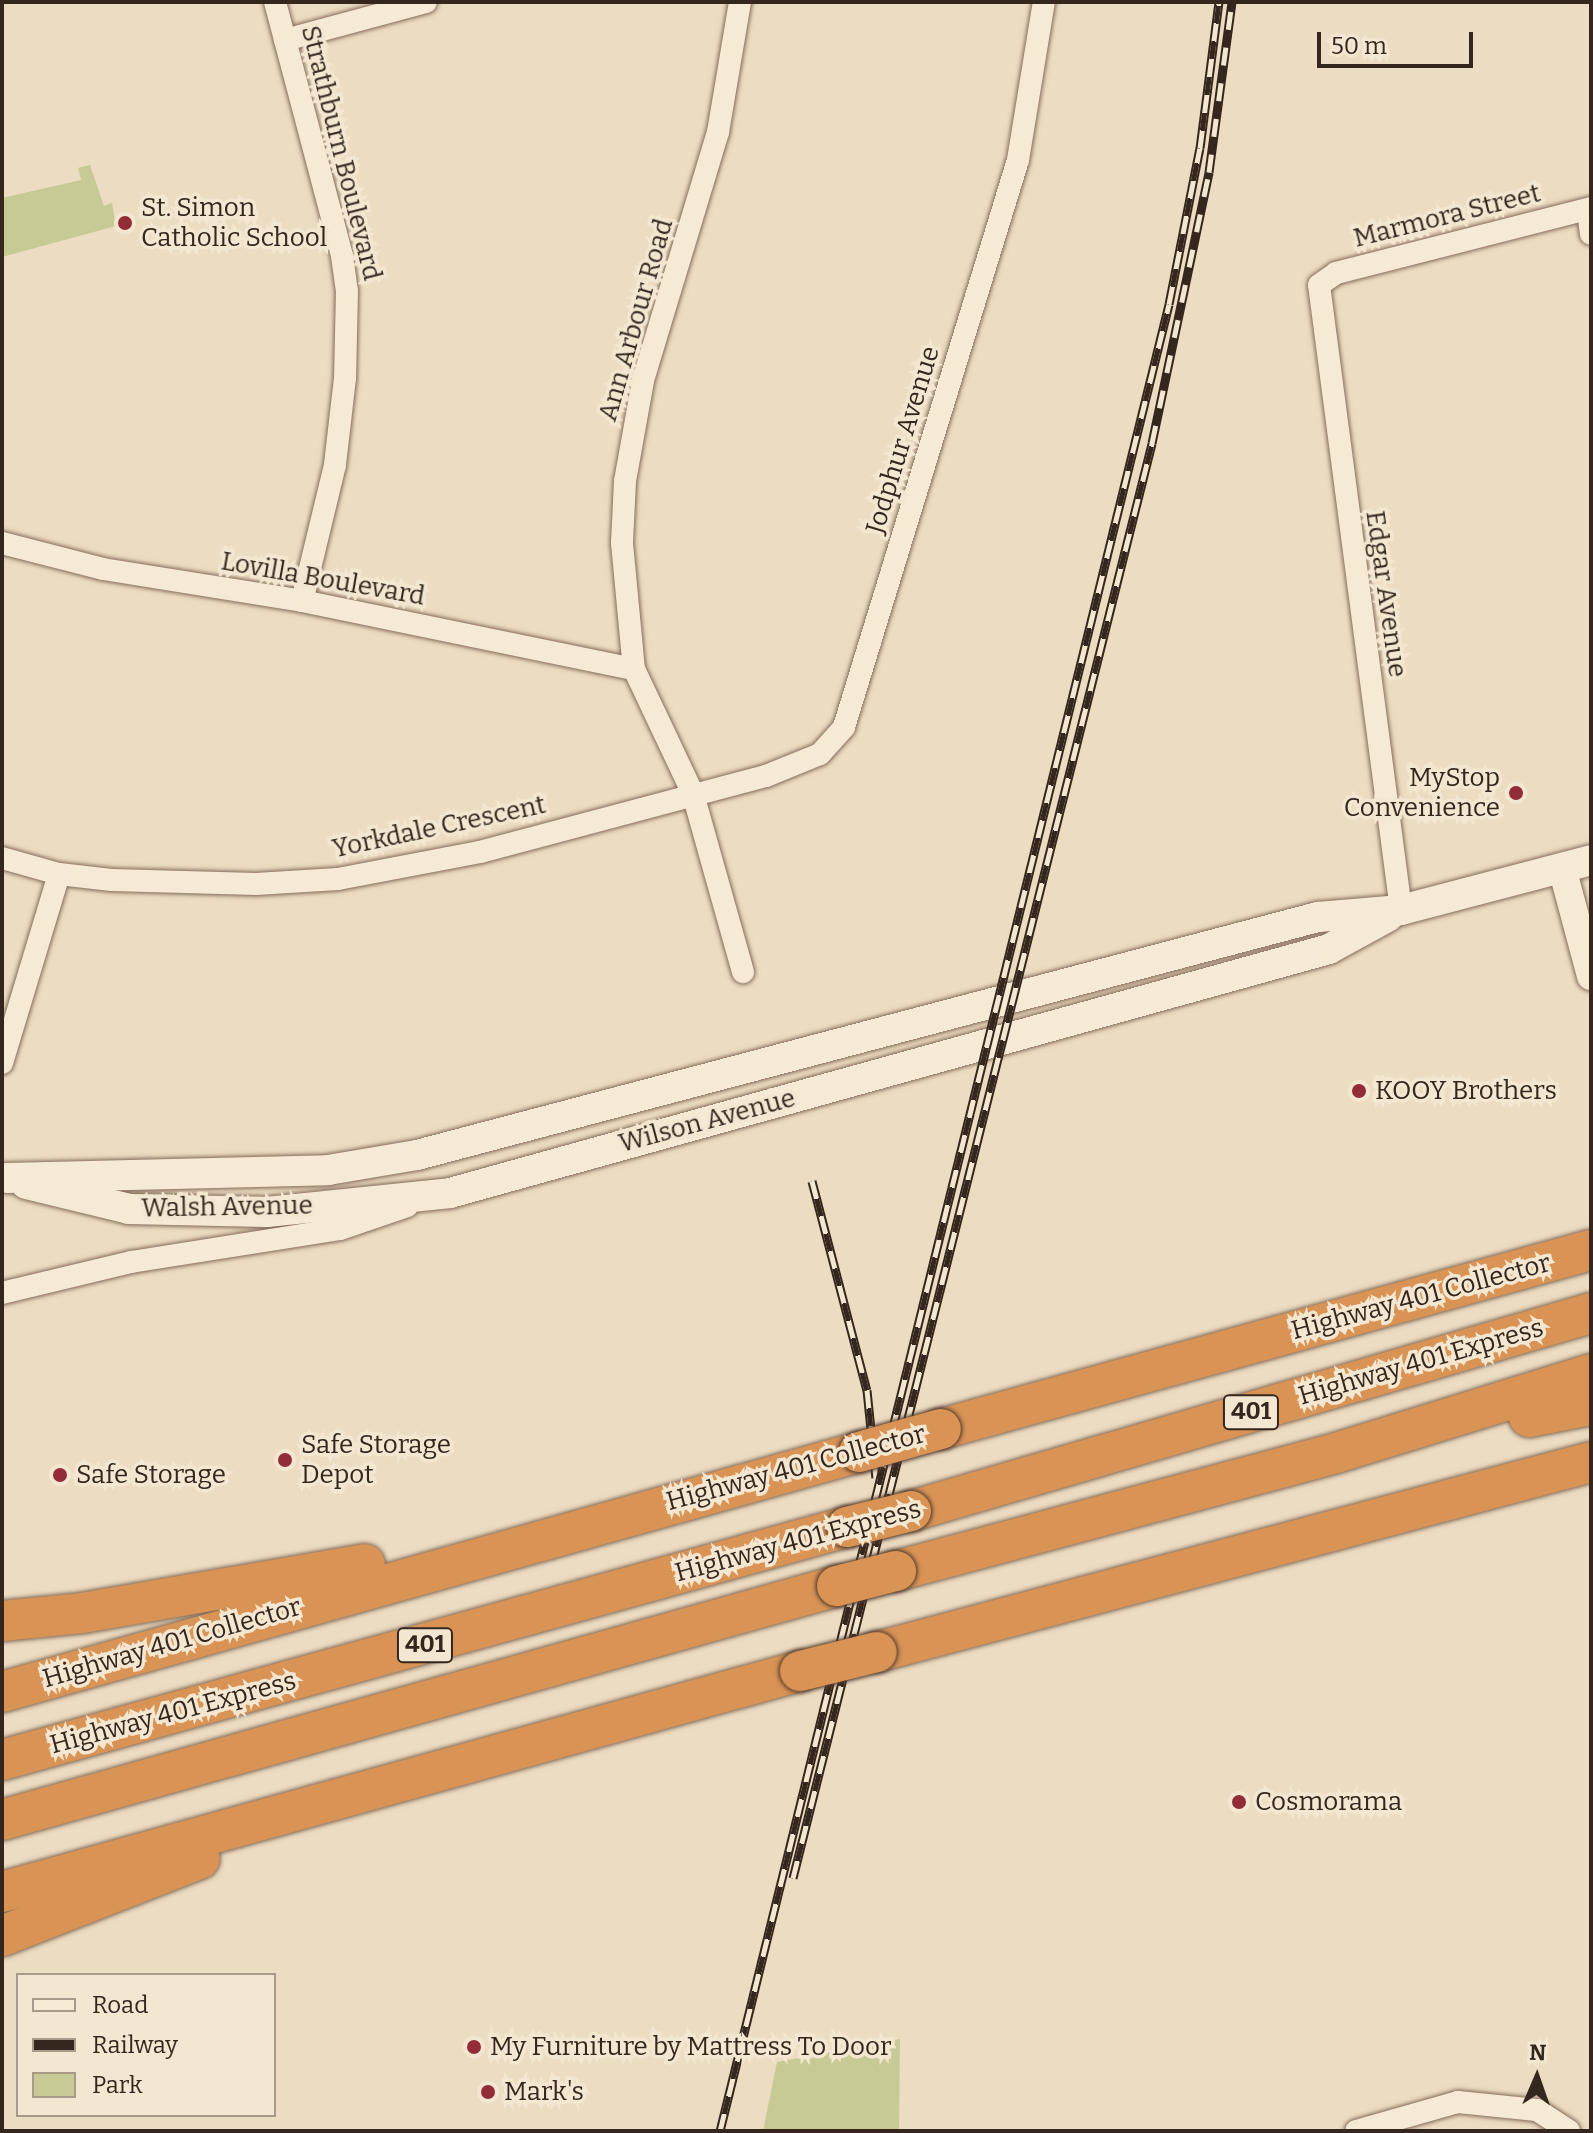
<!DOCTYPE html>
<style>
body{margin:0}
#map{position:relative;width:1593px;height:2133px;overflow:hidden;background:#ecdcc2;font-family:Bitter,serif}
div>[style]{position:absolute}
.green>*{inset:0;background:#c8ca96}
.roads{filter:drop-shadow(0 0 2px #856d5a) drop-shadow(0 0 2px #856d5a)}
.minor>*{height:22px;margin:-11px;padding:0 11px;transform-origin:11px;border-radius:11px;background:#f7ead5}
.tertiary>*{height:28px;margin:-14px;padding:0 14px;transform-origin:14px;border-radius:14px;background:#f7ead5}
.secondary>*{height:30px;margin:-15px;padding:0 15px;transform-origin:15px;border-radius:15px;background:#f7ead5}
.motorway>*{height:40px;margin:-20px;padding:0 20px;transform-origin:20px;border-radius:20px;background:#d99355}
.rail>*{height:9px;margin-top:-4.5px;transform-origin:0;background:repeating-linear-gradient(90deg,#f4e7d1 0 18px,#36271e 0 36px);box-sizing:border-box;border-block:2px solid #36271e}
.bridges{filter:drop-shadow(0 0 2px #533c2e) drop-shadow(0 0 2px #533c2e)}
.motorway-bridge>*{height:40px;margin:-20px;padding:0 20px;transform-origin:20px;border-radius:20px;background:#d99355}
.dots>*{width:22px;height:22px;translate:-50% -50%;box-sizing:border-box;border:4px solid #f4e7d1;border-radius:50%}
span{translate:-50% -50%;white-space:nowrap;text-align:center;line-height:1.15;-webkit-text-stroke:7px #f4e7d1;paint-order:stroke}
.shield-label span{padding:2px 6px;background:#f4e7d1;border:2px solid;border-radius:6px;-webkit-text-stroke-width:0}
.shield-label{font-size:24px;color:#36271e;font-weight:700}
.street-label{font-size:26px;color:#36271e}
.poi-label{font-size:26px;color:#36271e}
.left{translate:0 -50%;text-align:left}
.right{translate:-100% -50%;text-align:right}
.frame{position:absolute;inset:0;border:4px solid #36271e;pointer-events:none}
.legend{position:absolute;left:16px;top:1973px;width:260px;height:144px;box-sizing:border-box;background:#f4e7d1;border:2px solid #a89a89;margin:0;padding:10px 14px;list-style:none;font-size:24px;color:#36271e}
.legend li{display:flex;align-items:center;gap:16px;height:40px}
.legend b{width:40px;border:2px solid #a89a89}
.north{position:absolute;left:1497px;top:2037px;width:80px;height:80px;-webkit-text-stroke:6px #f4e7d1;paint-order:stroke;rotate:2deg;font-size:22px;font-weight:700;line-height:32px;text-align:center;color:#36271e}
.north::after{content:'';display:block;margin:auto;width:28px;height:36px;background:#36271e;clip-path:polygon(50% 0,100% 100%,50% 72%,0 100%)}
.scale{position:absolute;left:1317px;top:32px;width:156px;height:36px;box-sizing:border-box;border:4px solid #36271e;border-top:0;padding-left:10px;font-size:24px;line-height:28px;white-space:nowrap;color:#36271e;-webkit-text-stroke:6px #f4e7d1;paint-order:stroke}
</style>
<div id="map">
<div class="green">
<div style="clip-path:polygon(90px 165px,104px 206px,112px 203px,116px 226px,2px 257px,2px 198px,81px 180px,78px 168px)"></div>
<div style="clip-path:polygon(900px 2039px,899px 2131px,763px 2131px,777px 2062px)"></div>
</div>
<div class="roads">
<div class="minor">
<div style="left:275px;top:2px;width:263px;rotate:75.2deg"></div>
<div style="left:342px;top:256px;width:35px;rotate:82deg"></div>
<div style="left:347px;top:291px;width:87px;rotate:91.3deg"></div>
<div style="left:345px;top:378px;width:88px;rotate:96.6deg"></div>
<div style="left:335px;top:465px;width:140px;rotate:103.6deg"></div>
<div style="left:740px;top:2px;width:132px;rotate:99.6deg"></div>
<div style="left:718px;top:132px;width:260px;rotate:106.8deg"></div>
<div style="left:643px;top:381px;width:102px;rotate:100.2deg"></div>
<div style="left:625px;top:481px;width:62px;rotate:92.8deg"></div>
<div style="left:622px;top:543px;width:127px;rotate:84.6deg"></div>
<div style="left:634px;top:669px;width:138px;rotate:64.7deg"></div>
<div style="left:693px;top:794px;width:185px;rotate:74.3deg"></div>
<div style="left:285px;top:40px;width:146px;rotate:-15.1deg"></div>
<div style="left:1588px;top:210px;width:24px;rotate:83deg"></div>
<div style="left:2px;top:543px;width:104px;rotate:14.4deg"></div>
<div style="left:103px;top:569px;width:202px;rotate:9.1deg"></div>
<div style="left:302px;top:601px;width:339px;rotate:11.6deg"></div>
<div style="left:2px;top:858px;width:59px;rotate:15.7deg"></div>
<div style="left:59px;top:874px;width:53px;rotate:6.5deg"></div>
<div style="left:112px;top:880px;width:144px;rotate:1.6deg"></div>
<div style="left:256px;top:884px;width:82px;rotate:-3.5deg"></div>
<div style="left:338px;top:879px;width:145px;rotate:-10.8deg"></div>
<div style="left:480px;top:852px;width:296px;rotate:-14.9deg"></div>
<div style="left:766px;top:776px;width:58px;rotate:-22.2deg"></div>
<div style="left:820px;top:754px;width:36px;rotate:-48deg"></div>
<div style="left:844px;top:727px;width:593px;rotate:-72.94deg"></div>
<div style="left:1018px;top:160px;width:160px;rotate:-80.7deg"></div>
<div style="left:1401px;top:910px;width:630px;rotate:-97.47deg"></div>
<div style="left:1319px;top:285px;width:21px;rotate:-35deg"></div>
<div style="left:1336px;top:273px;width:263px;rotate:-14.3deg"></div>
<div style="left:2px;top:1063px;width:197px;rotate:-73.2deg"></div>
<div style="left:2px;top:1293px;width:133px;rotate:-13.5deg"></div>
<div style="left:131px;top:1262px;width:212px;rotate:-9deg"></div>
<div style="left:340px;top:1229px;width:71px;rotate:-18.9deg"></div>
<div style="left:1356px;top:2131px;width:106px;rotate:-15.9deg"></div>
<div style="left:1458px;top:2102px;width:79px;rotate:5.8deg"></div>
<div style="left:1537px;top:2110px;width:38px;rotate:33deg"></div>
</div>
<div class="tertiary">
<div style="left:1562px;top:868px;width:112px;rotate:75deg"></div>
</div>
<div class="secondary">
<div style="left:7px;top:1178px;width:321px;rotate:-1.4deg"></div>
<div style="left:328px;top:1170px;width:90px;rotate:-9.6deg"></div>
<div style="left:417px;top:1155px;width:932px;rotate:-14.8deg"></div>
<div style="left:1318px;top:917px;width:83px;rotate:-4.8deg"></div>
<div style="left:1401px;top:910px;width:196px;rotate:-14.7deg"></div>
<div style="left:26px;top:1184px;width:106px;rotate:13.6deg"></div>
<div style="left:129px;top:1209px;width:138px;rotate:1.2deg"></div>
<div style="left:267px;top:1212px;width:184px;rotate:-5.9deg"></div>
<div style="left:450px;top:1193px;width:912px;rotate:-15.51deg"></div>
<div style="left:1329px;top:949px;width:68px;rotate:-28.8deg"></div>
</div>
<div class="motorway">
<div style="left:1529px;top:1417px;width:63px;rotate:-11deg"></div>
<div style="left:941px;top:1429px;width:674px;rotate:-15.4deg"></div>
<div style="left:911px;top:1511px;width:708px;rotate:-16.23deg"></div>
<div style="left:896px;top:1571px;width:456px;rotate:-15deg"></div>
<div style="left:1336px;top:1453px;width:267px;rotate:-17.2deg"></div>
<div style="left:2px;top:1621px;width:80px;rotate:-5.7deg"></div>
<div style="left:82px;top:1613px;width:287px;rotate:-9.8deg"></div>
<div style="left:877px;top:1652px;width:739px;rotate:-14.9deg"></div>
<div style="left:2px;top:1692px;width:890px;rotate:-15.64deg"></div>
<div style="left:2px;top:1760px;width:877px;rotate:-15.42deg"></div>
<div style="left:2px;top:1820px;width:867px;rotate:-15.65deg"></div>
<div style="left:2px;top:1892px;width:828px;rotate:-15.48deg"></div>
<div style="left:2px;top:1936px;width:212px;rotate:-21.3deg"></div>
</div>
</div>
<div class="rail">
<div style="left:812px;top:1181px;width:216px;rotate:75.3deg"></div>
<div style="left:867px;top:1390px;width:88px;rotate:84.2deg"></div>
<div style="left:793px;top:1878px;width:1479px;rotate:-75.95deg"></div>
<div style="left:1152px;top:443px;width:277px;rotate:-78.1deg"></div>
<div style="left:1209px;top:172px;width:172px;rotate:-82.3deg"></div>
<div style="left:720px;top:2131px;width:1881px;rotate:-76.19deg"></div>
<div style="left:1169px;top:304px;width:159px;rotate:-78.8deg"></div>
<div style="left:1200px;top:148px;width:147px;rotate:-82.6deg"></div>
</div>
<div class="bridges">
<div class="motorway-bridge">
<div style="left:859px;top:1452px;width:85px;rotate:-15.7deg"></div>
<div style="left:847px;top:1527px;width:66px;rotate:-14deg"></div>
<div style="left:837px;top:1586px;width:61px;rotate:-14.3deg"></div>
<div style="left:800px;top:1671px;width:79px;rotate:-13.9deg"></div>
</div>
</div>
<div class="dots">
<div style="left:125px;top:223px;background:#922c36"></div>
<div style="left:1516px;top:793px;background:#922c36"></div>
<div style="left:1359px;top:1091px;background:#922c36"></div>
<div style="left:285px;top:1460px;background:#922c36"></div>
<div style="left:60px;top:1475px;background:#922c36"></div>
<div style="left:1239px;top:1802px;background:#922c36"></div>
<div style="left:474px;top:2047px;background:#922c36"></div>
<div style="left:488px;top:2092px;background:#922c36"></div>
</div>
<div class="shield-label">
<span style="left:1251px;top:1412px">401</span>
<span style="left:425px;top:1645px">401</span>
</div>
<div class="street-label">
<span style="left:341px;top:153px;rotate:76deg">Strathburn Boulevard</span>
<span style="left:1447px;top:216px;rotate:-14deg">Marmora Street</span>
<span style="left:636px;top:320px;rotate:-74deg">Ann Arbour Road</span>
<span style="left:903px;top:440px;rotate:-73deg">Jodphur Avenue</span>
<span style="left:323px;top:579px;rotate:10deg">Lovilla Boulevard</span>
<span style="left:1386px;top:594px;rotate:82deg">Edgar Avenue</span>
<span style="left:439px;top:827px;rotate:-12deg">Yorkdale Crescent</span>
<span style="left:707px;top:1121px;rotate:-15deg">Wilson Avenue</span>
<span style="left:227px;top:1207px;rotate:-1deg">Walsh Avenue</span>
<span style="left:1421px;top:1297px;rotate:-15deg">Highway 401 Collector</span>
<span style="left:1421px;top:1362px;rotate:-16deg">Highway 401 Express</span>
<span style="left:796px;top:1468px;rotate:-15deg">Highway 401 Collector</span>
<span style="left:798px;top:1541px;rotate:-15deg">Highway 401 Express</span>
<span style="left:172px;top:1643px;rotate:-16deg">Highway 401 Collector</span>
<span style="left:173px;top:1713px;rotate:-15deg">Highway 401 Express</span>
</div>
<div class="poi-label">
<span class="left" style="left:141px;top:223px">St. Simon<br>Catholic School</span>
<span class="right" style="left:1500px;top:793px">MyStop<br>Convenience</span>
<span class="left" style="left:1375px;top:1091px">KOOY Brothers</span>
<span class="left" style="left:301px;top:1460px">Safe Storage<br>Depot</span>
<span class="left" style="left:76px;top:1475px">Safe Storage</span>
<span class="left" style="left:1255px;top:1802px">Cosmorama</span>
<span class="left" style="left:490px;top:2047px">My Furniture by Mattress To Door</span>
<span class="left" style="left:504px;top:2092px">Mark's</span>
</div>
<div class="frame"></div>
<ul class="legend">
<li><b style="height:10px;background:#f7ead5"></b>Road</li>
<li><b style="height:10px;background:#36271e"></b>Railway</li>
<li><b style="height:22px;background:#c8ca96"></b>Park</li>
</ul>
<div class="north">N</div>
<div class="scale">50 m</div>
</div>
